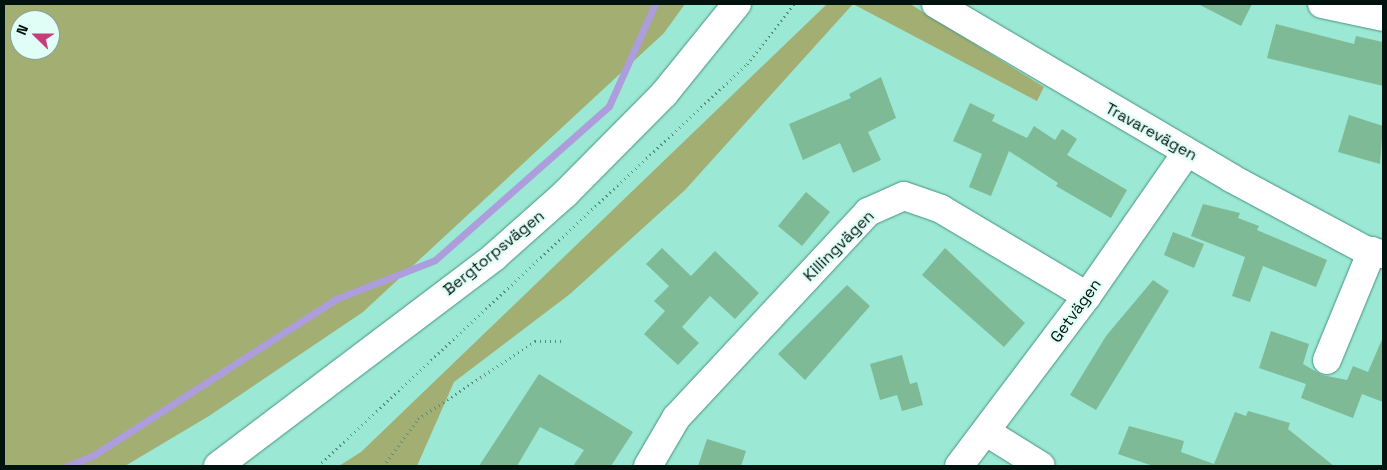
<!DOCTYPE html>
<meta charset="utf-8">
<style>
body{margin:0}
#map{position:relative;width:1387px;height:470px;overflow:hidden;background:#9be8d4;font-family:"Space Grotesk",sans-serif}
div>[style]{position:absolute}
.green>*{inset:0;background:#a3ae73}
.stream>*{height:7px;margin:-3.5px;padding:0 3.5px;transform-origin:3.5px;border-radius:3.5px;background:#ae9ddd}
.building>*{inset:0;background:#7fba96}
.path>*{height:3px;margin-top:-1.5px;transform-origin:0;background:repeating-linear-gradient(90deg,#588c7e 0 1px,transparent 0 5px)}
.roads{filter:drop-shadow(0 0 1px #459180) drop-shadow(0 0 1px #459180)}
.minor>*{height:28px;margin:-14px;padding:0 14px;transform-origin:14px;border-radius:14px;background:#fff}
.major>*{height:28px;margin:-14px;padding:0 14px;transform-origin:14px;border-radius:14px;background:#fff}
span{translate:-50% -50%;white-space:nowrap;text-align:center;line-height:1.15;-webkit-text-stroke:4.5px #e1fef6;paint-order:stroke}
.street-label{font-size:16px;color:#00130e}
.frame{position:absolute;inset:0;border:5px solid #00130e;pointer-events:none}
.north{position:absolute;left:10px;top:10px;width:50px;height:50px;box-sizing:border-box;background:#e1fef6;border:1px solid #87a099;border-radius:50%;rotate:292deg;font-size:14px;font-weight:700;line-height:20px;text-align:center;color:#00130e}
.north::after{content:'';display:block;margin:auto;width:18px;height:22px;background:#c53d7a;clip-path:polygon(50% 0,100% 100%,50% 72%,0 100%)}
</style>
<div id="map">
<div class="green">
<div style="clip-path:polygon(evenodd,4px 4px,685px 4px,664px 33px,363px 312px,209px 416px,125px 466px,4px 466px,4px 4px,20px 20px,50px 20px,50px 50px,20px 50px,20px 20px)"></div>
<div style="clip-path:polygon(827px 4px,853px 4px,685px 190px,570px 294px,454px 382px,417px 466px,339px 466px,361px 452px)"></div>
<div style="clip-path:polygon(853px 4px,910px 4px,1044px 87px,1037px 101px)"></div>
</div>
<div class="stream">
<div style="left:67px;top:466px;width:29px;rotate:-22deg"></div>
<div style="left:94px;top:455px;width:288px;rotate:-32.8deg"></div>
<div style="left:336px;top:299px;width:106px;rotate:-21.5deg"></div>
<div style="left:435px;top:260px;width:232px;rotate:-41.5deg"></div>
<div style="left:609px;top:106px;width:112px;rotate:-65.7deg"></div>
</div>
<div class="building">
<div style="clip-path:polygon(1198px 4px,1252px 4px,1241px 26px)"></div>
<div style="clip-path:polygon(1276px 24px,1354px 44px,1356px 36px,1383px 42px,1383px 86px,1267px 58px)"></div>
<div style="clip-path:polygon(881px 77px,896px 118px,868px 132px,881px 160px,853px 173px,840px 143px,803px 160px,789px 124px,851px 98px,849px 94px)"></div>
<div style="clip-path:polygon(970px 103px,995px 115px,992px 121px,1027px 138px,1034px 126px,1055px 140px,1062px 129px,1077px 139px,1067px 155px,1127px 190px,1111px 218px,1056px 186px,1058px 183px,1009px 151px,991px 196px,969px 187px,982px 154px,953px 141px)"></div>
<div style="clip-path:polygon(1349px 115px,1383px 126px,1380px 164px,1338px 152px)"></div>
<div style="clip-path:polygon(806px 192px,830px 212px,802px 246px,778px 226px)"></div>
<div style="clip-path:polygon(1203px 204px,1240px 213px,1238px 218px,1259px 226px,1257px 230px,1327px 260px,1316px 287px,1263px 266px,1250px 302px,1232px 296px,1245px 257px,1191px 236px)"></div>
<div style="clip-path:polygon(1173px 232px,1204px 244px,1194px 268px,1164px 255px)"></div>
<div style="clip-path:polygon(662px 248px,691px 276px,715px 251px,759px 293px,735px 319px,710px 296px,682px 327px,699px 343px,678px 365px,644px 334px,665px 311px,654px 301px,669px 286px,646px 264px)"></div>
<div style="clip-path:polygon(945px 248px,1025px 323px,1004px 347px,922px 275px)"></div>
<div style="clip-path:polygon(1153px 280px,1169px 291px,1096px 410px,1070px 395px,1106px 336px)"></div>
<div style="clip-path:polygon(847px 285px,870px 306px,805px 380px,778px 354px)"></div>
<div style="clip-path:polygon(1271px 331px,1309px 344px,1303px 364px,1322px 375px,1347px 380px,1353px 366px,1368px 372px,1383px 337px,1383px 402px,1362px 394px,1353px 418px,1301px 398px,1306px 384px,1259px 368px)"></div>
<div style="clip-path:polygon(902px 355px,910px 384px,917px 382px,923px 405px,902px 411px,897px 395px,880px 400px,870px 364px)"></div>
<div style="clip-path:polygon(539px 374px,633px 432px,611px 466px,573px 466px,584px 450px,540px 427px,517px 466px,479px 466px)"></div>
<div style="clip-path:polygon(1248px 411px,1290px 423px,1288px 429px,1334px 466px,1153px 466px,1118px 454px,1129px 426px,1184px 441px,1181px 452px,1214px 464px,1235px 412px,1246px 416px)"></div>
<div style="clip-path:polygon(707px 439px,746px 451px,741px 466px,698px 466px)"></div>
</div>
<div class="path">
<div style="left:318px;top:466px;width:588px;rotate:-43.14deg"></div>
<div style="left:747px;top:64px;width:76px;rotate:-51.9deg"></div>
<div style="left:383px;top:466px;width:59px;rotate:-53.3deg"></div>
<div style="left:418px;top:419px;width:141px;rotate:-33.7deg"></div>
<div style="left:535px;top:341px;width:27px"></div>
</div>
<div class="roads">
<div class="minor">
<div style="left:936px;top:4px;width:342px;rotate:30.5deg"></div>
<div style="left:1231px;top:178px;width:152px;rotate:28.2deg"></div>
<div style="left:1365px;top:250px;width:18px;rotate:13deg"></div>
<div style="left:1322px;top:4px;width:62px;rotate:12deg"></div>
<div style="left:1327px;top:360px;width:118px;rotate:-67.6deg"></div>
<div style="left:988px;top:433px;width:62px;rotate:31.9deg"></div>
<div style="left:648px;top:466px;width:56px;rotate:-59.7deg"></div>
<div style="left:676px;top:418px;width:282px;rotate:-47deg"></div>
<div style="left:868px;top:212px;width:39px;rotate:-24deg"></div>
<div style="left:904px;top:196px;width:39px;rotate:19deg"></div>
<div style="left:941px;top:209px;width:170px;rotate:30.8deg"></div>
<div style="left:959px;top:466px;width:213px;rotate:-53deg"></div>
<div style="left:1087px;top:296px;width:175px;rotate:-55.2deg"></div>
</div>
<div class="major">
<div style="left:218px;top:466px;width:346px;rotate:-37.1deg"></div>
<div style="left:494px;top:257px;width:95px;rotate:-41.6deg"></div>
<div style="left:565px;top:194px;width:141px;rotate:-45.3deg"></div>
<div style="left:664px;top:94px;width:116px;rotate:-51deg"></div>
</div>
</div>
<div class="street-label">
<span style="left:1151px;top:132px;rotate:29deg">Travarevägen</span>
<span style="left:839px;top:246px;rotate:-45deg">Killingvägen</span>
<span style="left:494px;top:253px;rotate:-39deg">Bergtorpsvägen</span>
<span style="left:1076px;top:311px;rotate:-54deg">Getvägen</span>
</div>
<div class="frame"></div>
<div class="north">N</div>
</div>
